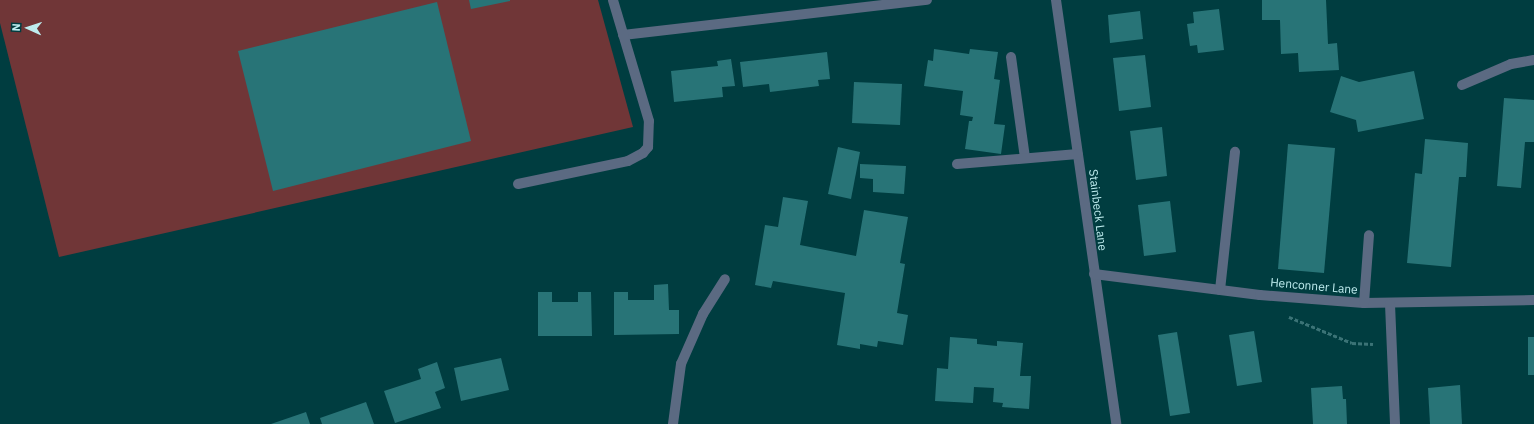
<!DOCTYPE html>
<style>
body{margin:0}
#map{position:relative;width:1534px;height:424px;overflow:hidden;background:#003d40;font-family:"IBM Plex Sans",sans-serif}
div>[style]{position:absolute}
.green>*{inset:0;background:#703637}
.building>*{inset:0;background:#287477}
.path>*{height:2.5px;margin-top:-1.25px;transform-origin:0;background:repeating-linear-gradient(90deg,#3b7376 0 4px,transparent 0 6px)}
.minor>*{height:10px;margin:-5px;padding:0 5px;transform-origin:5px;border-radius:5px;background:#5b6a82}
span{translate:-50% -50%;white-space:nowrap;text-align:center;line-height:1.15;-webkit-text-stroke:3px #003d40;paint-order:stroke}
.street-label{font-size:12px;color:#beecee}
.north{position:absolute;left:8px;top:8px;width:40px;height:40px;-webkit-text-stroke:3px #003d40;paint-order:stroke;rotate:273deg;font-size:11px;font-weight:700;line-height:16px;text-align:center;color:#beecee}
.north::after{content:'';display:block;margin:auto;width:14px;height:18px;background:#beecee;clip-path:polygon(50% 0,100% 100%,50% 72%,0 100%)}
</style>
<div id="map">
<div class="green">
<div style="clip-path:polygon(0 0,598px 0,633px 127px,59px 257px,0 23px)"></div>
</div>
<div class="building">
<div style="clip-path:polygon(469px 0,510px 0,510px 1px,471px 9px)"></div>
<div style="clip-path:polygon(1262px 0,1326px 0,1328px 44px,1337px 43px,1339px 70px,1299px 72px,1298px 53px,1281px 54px,1280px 20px,1262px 20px)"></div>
<div style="clip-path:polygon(437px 2px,471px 141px,273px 191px,238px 51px)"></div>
<div style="clip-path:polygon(1219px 9px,1224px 50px,1198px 53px,1197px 45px,1190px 46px,1187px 24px,1194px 23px,1193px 12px)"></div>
<div style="clip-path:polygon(1140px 11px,1143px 39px,1110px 43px,1108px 15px)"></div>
<div style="clip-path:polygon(934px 49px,969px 54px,970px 49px,998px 52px,994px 79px,1000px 80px,994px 124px,1005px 125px,1001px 154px,965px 149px,969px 121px,972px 121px,973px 117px,960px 115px,963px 91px,924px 86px,928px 60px,933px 61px)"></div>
<div style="clip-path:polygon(827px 52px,830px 79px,818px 80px,819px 86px,770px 92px,769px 84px,743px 87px,740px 62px)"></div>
<div style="clip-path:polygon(1145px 55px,1151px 107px,1119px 111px,1113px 58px)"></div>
<div style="clip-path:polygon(731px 59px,735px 86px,722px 87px,723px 97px,674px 102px,671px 71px,718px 66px,717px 61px)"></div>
<div style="clip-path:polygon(1414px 71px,1424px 119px,1358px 132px,1356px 120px,1330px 112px,1341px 76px,1359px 82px)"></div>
<div style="clip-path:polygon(854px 82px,902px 84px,900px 125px,852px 123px)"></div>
<div style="clip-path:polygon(1504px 98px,1534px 100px,1534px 142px,1525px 142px,1521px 188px,1497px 186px)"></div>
<div style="clip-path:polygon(1162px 127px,1167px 176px,1136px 180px,1130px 131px)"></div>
<div style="clip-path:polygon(1425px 139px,1468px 143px,1466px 177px,1459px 177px,1451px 267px,1407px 263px,1415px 173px,1422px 174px)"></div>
<div style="clip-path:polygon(1288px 144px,1335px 148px,1324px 273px,1278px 269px)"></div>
<div style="clip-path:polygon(838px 147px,860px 152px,851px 199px,828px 194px)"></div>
<div style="clip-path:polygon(860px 164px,906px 166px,904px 194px,873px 192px,873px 179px,860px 178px)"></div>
<div style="clip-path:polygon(783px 197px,808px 201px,800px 245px,856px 256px,864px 210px,908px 217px,900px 263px,905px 264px,897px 313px,908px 315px,903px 345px,878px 341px,877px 347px,860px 344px,860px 349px,837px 345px,845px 293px,773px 281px,771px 288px,755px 285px,765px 225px,778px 227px)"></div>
<div style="clip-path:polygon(1170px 201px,1176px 252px,1144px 256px,1138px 205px)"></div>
<div style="clip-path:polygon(668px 284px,669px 310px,679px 310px,679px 334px,614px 335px,614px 292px,628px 292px,628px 300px,654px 300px,654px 285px)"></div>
<div style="clip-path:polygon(538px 292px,552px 292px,552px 302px,578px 302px,578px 292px,591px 292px,592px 336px,538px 336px)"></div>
<div style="clip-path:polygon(1254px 331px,1262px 382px,1237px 386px,1229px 335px)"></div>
<div style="clip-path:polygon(1177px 332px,1190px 413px,1170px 416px,1158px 335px)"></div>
<div style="clip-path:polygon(950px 337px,977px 339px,977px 344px,997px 346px,997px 341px,1023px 343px,1020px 376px,1031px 376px,1029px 409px,1002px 407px,1003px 403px,993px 402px,994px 388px,974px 387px,973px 403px,935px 401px,937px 368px,948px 369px)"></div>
<div style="clip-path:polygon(1528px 337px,1534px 337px,1534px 375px,1528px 375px)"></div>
<div style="clip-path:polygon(501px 358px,509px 390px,461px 401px,454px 368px)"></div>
<div style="clip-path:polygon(437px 362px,445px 388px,435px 392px,441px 408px,395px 423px,384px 391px,421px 379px,418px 369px)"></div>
<div style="clip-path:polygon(1460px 385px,1462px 424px,1430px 424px,1428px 388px)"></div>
<div style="clip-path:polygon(1342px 386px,1343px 399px,1346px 399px,1347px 424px,1313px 424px,1311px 388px)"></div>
<div style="clip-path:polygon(366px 402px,374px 424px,322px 424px,320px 418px)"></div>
<div style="clip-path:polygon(306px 412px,310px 424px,271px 424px)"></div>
</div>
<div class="path">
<div style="left:1289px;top:317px;width:68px;rotate:22.4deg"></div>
<div style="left:1352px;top:343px;width:21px;rotate:3deg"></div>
</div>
<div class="minor">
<div style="left:1056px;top:0;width:428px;rotate:81.9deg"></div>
<div style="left:623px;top:35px;width:306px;rotate:-6.6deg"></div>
<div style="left:1011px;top:57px;width:102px;rotate:82.1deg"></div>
<div style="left:1462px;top:85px;width:53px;rotate:-23.2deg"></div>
<div style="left:1511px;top:64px;width:23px;rotate:-10deg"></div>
<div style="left:957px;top:164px;width:121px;rotate:-4.7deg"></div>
<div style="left:518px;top:184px;width:112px;rotate:-11.8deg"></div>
<div style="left:628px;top:161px;width:17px;rotate:-28deg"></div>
<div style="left:643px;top:153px;width:8px;rotate:-50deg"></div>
<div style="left:648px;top:147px;width:26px;rotate:-88deg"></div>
<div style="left:649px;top:121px;width:126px;rotate:-106.6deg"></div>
<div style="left:1094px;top:274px;width:167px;rotate:7.2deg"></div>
<div style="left:1260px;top:295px;width:104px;rotate:4.4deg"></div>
<div style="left:1364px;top:303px;width:170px;rotate:-1deg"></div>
<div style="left:1220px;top:290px;width:139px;rotate:-83.8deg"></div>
<div style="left:1364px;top:303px;width:68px;rotate:-85.8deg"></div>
<div style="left:1390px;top:304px;width:120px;rotate:87.6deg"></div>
<div style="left:673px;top:424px;width:61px;rotate:-82.4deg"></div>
<div style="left:681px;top:364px;width:55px;rotate:-66.3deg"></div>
<div style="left:703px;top:314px;width:41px;rotate:-57.8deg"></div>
</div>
<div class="street-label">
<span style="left:1098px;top:210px;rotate:83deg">Stainbeck Lane</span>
<span style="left:1314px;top:286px;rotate:5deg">Henconner Lane</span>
</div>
<div class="north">N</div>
</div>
